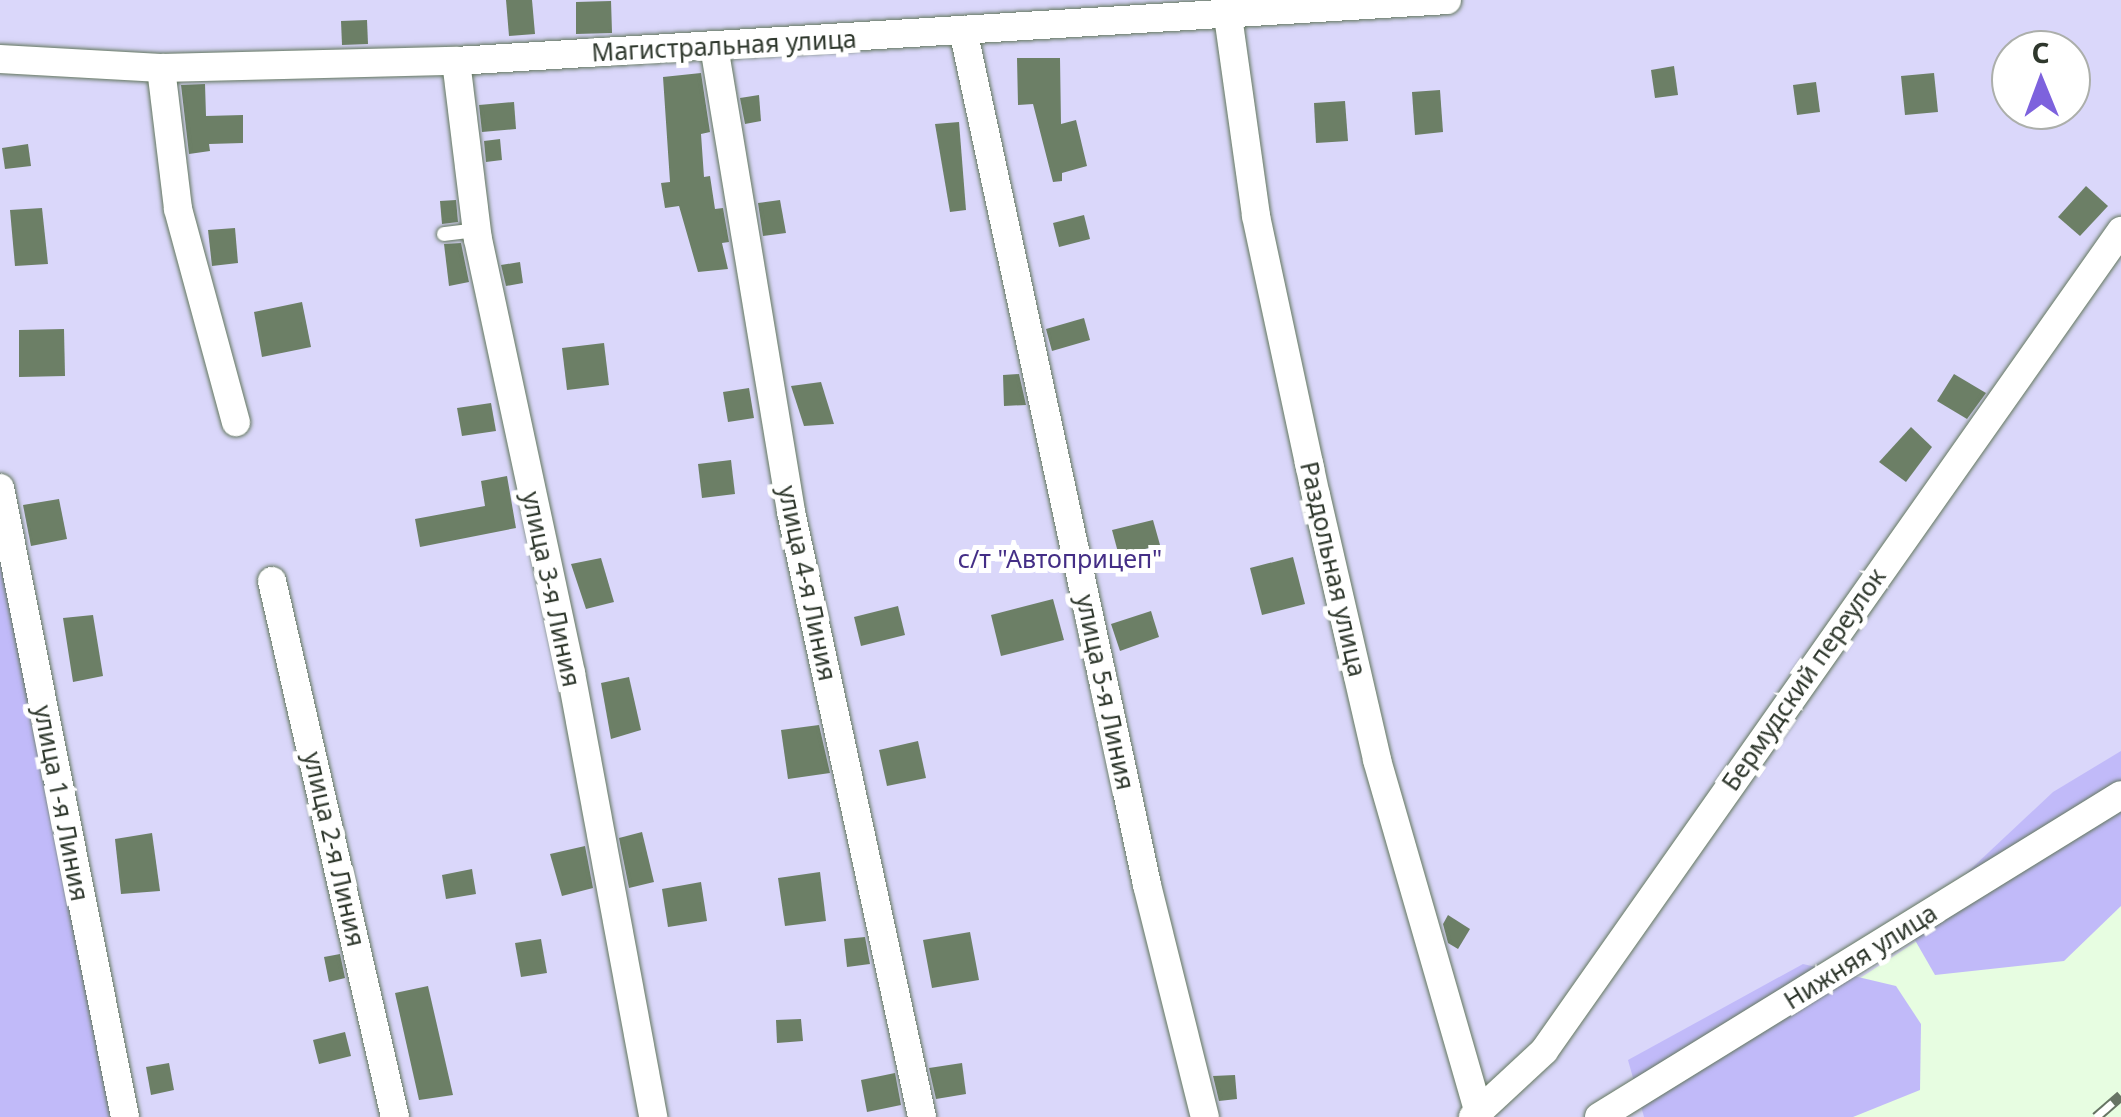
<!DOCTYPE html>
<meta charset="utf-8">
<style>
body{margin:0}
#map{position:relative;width:2121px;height:1117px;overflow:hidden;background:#e7fde1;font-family:"Noto Sans",sans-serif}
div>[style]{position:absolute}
.green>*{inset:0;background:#dad7fa}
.forest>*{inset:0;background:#c1baf9}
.building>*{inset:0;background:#6c7f66}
.roads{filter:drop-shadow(0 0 2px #63775e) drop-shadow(0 0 2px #63775e)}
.service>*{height:14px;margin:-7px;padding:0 7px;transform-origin:7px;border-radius:7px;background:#fff}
.minor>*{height:28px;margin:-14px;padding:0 14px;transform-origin:14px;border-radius:14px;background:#fff}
.rail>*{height:11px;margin-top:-5.5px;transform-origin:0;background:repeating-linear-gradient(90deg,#fff 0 22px,#677464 0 44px);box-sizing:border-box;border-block:2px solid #677464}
span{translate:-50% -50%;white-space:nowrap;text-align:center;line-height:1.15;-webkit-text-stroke:10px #fff;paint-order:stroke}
.street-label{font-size:25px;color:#2f382d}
.park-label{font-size:25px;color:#442e86}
.north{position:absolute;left:1991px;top:30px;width:100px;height:100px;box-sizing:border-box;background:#fff;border:2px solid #acafab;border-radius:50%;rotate:359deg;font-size:28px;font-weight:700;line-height:40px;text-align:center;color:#2f382d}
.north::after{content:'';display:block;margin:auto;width:35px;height:45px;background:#7d62dd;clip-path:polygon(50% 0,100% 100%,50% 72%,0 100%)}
</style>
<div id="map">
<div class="green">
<div style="clip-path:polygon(evenodd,0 0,2121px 0,2121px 808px,1647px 1117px,0 1117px,0 0,2011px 50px,2071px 50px,2071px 110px,2011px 110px,2011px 50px)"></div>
</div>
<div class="forest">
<div style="clip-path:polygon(0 519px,116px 1117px,0 1117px)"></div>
<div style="clip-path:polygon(2121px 751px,2121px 906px,2064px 961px,1935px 975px,1908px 928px,2053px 792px)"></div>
<div style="clip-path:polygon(1803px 964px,1896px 986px,1921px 1024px,1920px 1090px,1853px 1117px,1644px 1117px,1628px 1060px)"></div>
</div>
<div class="building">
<div style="clip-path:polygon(506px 0,532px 0,535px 34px,509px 36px)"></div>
<div style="clip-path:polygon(611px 1px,612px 33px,576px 34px,576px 2px)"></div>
<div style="clip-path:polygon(367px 20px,368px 44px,342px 45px,341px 21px)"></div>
<div style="clip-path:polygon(1017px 58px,1060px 58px,1061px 124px,1076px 120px,1087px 166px,1062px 173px,1062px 181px,1053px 182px,1033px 104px,1018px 105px)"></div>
<div style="clip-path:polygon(1674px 66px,1678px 95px,1655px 98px,1651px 70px)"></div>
<div style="clip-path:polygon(701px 73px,710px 132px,701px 134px,704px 177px,710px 176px,715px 209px,723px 208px,729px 242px,722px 243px,728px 269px,698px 272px,679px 206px,665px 208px,661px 183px,670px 182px,663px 77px)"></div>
<div style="clip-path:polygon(1934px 73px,1938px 112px,1905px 115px,1901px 76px)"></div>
<div style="clip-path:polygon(1816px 82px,1820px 112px,1797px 115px,1793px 85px)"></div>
<div style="clip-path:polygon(205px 84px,206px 116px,243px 115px,243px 143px,209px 144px,210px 151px,189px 154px,181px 85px)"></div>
<div style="clip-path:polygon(1440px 90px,1443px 132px,1415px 135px,1412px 92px)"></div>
<div style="clip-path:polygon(759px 95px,761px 121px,745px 124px,740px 98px)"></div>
<div style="clip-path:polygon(1345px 101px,1348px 141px,1316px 143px,1314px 103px)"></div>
<div style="clip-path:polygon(514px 102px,516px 129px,482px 132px,479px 105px)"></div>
<div style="clip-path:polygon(959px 122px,966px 210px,950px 212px,935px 124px)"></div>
<div style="clip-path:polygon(500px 139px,502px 160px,486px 162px,484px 141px)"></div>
<div style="clip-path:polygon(28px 144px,31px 166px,5px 169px,2px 148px)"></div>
<div style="clip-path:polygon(2086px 186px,2108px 206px,2080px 236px,2058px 217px)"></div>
<div style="clip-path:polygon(456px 200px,458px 222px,442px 224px,440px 201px)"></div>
<div style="clip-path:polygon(780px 200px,786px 233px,763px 236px,758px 203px)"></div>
<div style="clip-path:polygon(42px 208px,48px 264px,15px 266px,10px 210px)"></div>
<div style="clip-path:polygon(1084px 215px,1090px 239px,1059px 247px,1053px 223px)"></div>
<div style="clip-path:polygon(235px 228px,238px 263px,212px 266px,208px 230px)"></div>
<div style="clip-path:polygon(461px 243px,469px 282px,449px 286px,444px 244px)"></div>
<div style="clip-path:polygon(520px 262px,523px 283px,506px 286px,501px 265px)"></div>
<div style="clip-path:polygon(302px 302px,311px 347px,262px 357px,254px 312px)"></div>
<div style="clip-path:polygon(1084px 318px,1090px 340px,1052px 351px,1046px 329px)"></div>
<div style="clip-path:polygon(64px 329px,65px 376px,19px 377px,19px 330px)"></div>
<div style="clip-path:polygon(604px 343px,609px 385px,567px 390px,562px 348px)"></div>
<div style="clip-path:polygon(1019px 374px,1026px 405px,1004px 406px,1003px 375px)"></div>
<div style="clip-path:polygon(1954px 374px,1986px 393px,1967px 419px,1937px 401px)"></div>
<div style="clip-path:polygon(821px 382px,834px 424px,804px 426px,791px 386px)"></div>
<div style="clip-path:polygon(749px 388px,754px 418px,728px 422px,723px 392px)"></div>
<div style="clip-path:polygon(491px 403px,496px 431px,462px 436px,457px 408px)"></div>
<div style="clip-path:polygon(1911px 427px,1932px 447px,1906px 482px,1879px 462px)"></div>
<div style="clip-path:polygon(731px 460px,735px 494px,702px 498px,698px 464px)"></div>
<div style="clip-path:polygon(507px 476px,516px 528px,420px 547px,415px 519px,485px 506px,481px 481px)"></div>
<div style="clip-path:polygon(59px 499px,67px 539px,31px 546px,23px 505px)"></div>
<div style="clip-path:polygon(1153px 520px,1160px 545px,1119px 556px,1112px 530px)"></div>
<div style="clip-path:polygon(1293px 557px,1305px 604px,1262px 615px,1250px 568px)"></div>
<div style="clip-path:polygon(601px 558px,614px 602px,586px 609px,571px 564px)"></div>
<div style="clip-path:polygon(1053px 599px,1064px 640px,1001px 656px,991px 615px)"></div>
<div style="clip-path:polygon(898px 606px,905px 635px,861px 646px,854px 617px)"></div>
<div style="clip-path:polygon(1151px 611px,1159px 637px,1120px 651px,1111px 624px)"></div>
<div style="clip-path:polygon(93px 615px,103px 676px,73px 682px,63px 618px)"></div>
<div style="clip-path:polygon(629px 677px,641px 730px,611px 739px,601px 683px)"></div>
<div style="clip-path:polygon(819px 725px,830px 773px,788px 779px,781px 730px)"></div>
<div style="clip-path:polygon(918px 741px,926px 778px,887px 786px,879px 750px)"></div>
<div style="clip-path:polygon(642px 832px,654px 882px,629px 888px,619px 838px)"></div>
<div style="clip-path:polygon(152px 833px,160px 891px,121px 894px,115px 839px)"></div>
<div style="clip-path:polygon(585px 846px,593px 888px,562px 896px,550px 854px)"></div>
<div style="clip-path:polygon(472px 869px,476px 894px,446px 899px,442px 875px)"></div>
<div style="clip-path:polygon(820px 872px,826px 921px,785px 926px,778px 878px)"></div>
<div style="clip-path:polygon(701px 882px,707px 921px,668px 927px,662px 889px)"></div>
<div style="clip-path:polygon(1448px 915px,1470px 929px,1458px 949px,1448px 943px,1443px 924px)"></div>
<div style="clip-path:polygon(970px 932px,979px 980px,932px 988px,923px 940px)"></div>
<div style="clip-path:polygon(865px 937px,870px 964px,847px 967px,844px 939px)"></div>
<div style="clip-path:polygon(541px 939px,547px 973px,521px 977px,515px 943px)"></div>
<div style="clip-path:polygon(340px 954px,345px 978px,329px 982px,324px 957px)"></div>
<div style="clip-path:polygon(428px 986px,453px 1095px,419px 1100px,395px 993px)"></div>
<div style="clip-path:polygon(801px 1019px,803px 1041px,777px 1043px,776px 1020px)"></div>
<div style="clip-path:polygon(345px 1032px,351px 1056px,319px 1064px,313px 1040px)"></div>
<div style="clip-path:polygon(169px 1063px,174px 1090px,151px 1095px,146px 1067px)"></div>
<div style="clip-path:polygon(962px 1063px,966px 1094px,936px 1099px,929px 1068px)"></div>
<div style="clip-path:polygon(895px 1073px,901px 1105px,867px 1112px,861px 1080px)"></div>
<div style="clip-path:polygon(1235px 1075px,1237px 1099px,1219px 1101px,1213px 1076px)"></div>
</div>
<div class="roads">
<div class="service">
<div style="left:444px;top:234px;width:33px;rotate:-7deg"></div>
</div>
<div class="minor">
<div style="left:1228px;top:16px;width:202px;rotate:82deg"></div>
<div style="left:1256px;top:216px;width:285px;rotate:77.9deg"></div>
<div style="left:1316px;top:495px;width:272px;rotate:77deg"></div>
<div style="left:1377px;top:760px;width:367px;rotate:73.9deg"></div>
<div style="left:963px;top:30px;width:875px;rotate:77.85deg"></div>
<div style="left:1147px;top:885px;width:239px;rotate:76deg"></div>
<div style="left:714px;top:46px;width:472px;rotate:80.6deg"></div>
<div style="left:791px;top:512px;width:619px;rotate:77.78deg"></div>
<div style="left:0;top:59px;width:161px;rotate:3.2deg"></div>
<div style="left:161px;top:68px;width:295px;rotate:-1.4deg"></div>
<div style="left:456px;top:61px;width:993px;rotate:-3.52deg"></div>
<div style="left:456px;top:61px;width:179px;rotate:83deg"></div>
<div style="left:478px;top:239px;width:444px;rotate:77.9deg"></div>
<div style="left:571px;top:673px;width:452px;rotate:79.5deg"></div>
<div style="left:161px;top:68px;width:142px;rotate:83.1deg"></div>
<div style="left:178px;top:209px;width:221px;rotate:74.8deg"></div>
<div style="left:0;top:488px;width:641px;rotate:78.76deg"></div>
<div style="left:272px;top:581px;width:550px;rotate:77.08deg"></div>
<div style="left:1473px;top:1117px;width:97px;rotate:-42.9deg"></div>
<div style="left:1544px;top:1051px;width:1003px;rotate:-54.87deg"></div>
<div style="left:1599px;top:1117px;width:613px;rotate:-31.67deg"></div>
</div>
</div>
<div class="rail">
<div style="left:2096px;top:1117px;width:33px;rotate:-41deg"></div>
</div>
<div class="street-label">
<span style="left:724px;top:45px;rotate:-3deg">Магистральная улица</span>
<span style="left:1334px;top:569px;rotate:77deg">Раздольная улица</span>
<span style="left:808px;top:583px;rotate:78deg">улица 4-я Линия</span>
<span style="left:552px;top:589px;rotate:78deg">улица 3-я Линия</span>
<span style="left:1803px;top:679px;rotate:-55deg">Бермудский переулок</span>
<span style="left:1106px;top:692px;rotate:78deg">улица 5-я Линия</span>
<span style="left:62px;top:803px;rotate:79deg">улица 1-я Линия</span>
<span style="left:335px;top:849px;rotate:77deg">улица 2-я Линия</span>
<span style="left:1860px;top:956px;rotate:-32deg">Нижняя улица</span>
</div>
<div class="park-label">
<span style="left:1060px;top:558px">с/т "Автоприцеп"</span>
</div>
<div class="north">С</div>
</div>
